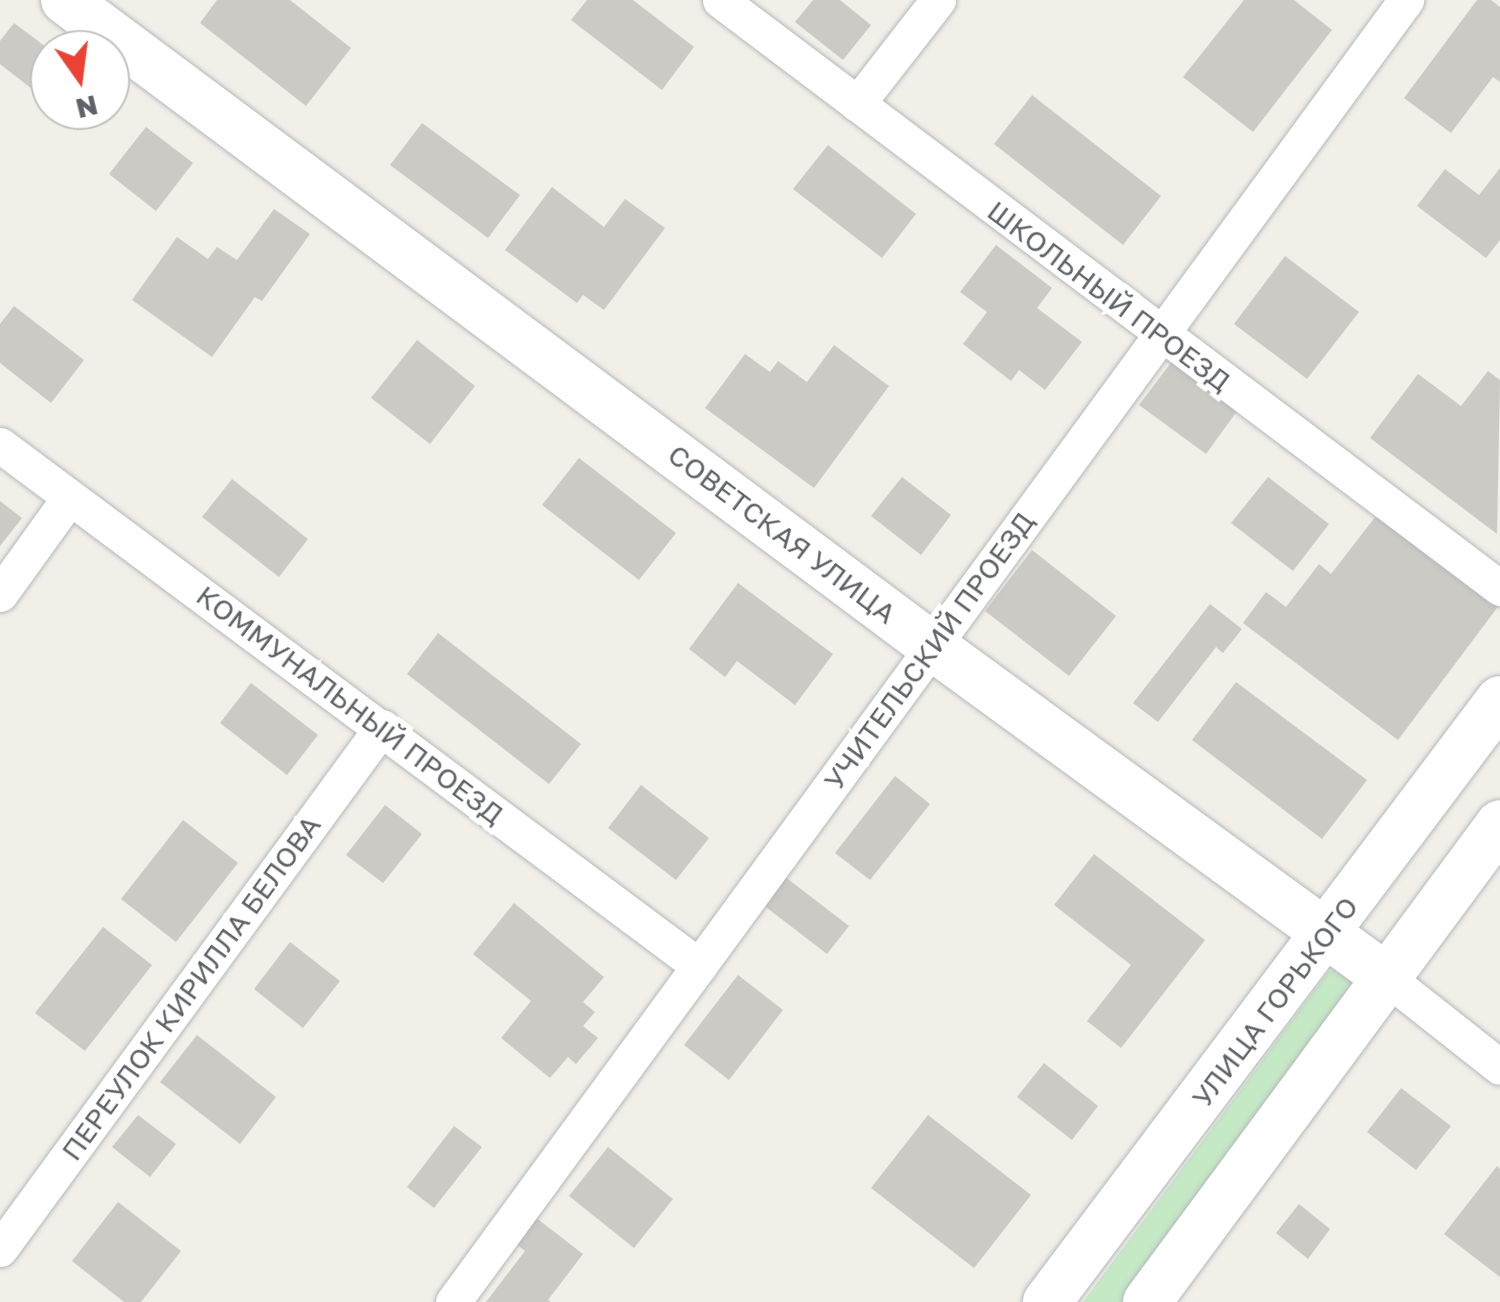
<!DOCTYPE html>
<meta charset="utf-8">
<style>
body{margin:0}
#map{position:relative;width:1500px;height:1302px;overflow:hidden;background:#f1efe8;font-family:"Golos Text",sans-serif}
div>[style]{position:absolute}
.green>*{inset:0;background:#c5e8c5}
.building>*{inset:0;background:#cccac5}
.roads{filter:drop-shadow(0 0 2px #b5b8bc) drop-shadow(0 0 2px #b5b8bc)}
.minor>*{height:35px;margin:-17.5px;padding:0 17.5px;transform-origin:17.5px;border-radius:17.5px;background:#fff}
.secondary>*{height:48px;margin:-24px;padding:0 24px;transform-origin:24px;border-radius:24px;background:#fff}
span{translate:-50% -50%;white-space:nowrap;text-align:center;line-height:1.15;-webkit-text-stroke:10px #fff;paint-order:stroke}
.street-label{font-size:28px;color:#5f6368}
.north{position:absolute;left:30px;top:30px;width:100px;height:100px;box-sizing:border-box;background:#fff;border:2px solid #bfc1c3;border-radius:50%;rotate:166deg;font-size:28px;font-weight:700;line-height:40px;text-align:center;color:#5f6368}
.north::after{content:'';display:block;margin:auto;width:35px;height:45px;background:#ea4335;clip-path:polygon(50% 0,100% 100%,50% 72%,0 100%)}
</style>
<div id="map">
<div class="green">
<div style="clip-path:polygon(1339px 967px,1357px 982px,1125px 1302px,1083px 1302px,1328px 972px)"></div>
</div>
<div class="building">
<div style="clip-path:polygon(217px 0,290px 0,351px 48px,306px 106px,200px 23px)"></div>
<div style="clip-path:polygon(587px 0,633px 0,694px 47px,662px 90px,571px 20px)"></div>
<div style="clip-path:polygon(813px 0,840px 0,871px 25px,843px 60px,795px 22px)"></div>
<div style="clip-path:polygon(1244px 0,1294px 0,1332px 30px,1253px 132px,1183px 77px)"></div>
<div style="clip-path:polygon(1477px 0,1491px 0,1500px 7px,1500px 82px,1493px 77px,1451px 133px,1404px 98px)"></div>
<div style="clip-path:polygon(14px 23px,50px 50px,50px 95px,46px 100px,0 64px,0 41px)"></div>
<div style="clip-path:polygon(1032px 95px,1161px 196px,1123px 245px,994px 144px)"></div>
<div style="clip-path:polygon(422px 123px,520px 195px,488px 238px,390px 165px)"></div>
<div style="clip-path:polygon(146px 127px,193px 163px,156px 211px,109px 174px)"></div>
<div style="clip-path:polygon(828px 145px,916px 214px,882px 258px,793px 189px)"></div>
<div style="clip-path:polygon(1500px 168px,1500px 240px,1486px 258px,1417px 206px,1445px 169px,1479px 195px)"></div>
<div style="clip-path:polygon(552px 187px,604px 227px,625px 199px,665px 228px,604px 310px,583px 295px,577px 303px,505px 250px)"></div>
<div style="clip-path:polygon(274px 209px,310px 234px,262px 301px,255px 297px,212px 357px,132px 300px,177px 237px,208px 259px,217px 247px,237px 260px)"></div>
<div style="clip-path:polygon(996px 245px,1052px 288px,1037px 308px,1082px 342px,1045px 390px,1019px 370px,1011px 381px,963px 344px,987px 312px,960px 292px)"></div>
<div style="clip-path:polygon(1285px 256px,1359px 312px,1307px 379px,1234px 324px)"></div>
<div style="clip-path:polygon(14px 306px,84px 360px,51px 403px,0 363px,0 324px)"></div>
<div style="clip-path:polygon(417px 340px,475px 386px,430px 444px,371px 398px)"></div>
<div style="clip-path:polygon(834px 345px,889px 386px,814px 488px,705px 408px,745px 354px,770px 372px,778px 361px,807px 382px)"></div>
<div style="clip-path:polygon(1179px 352px,1245px 400px,1206px 454px,1139px 405px)"></div>
<div style="clip-path:polygon(1488px 371px,1500px 380px,1497px 534px,1370px 438px,1418px 374px,1461px 406px)"></div>
<div style="clip-path:polygon(579px 458px,676px 533px,639px 580px,542px 505px)"></div>
<div style="clip-path:polygon(902px 477px,951px 515px,921px 555px,871px 516px)"></div>
<div style="clip-path:polygon(1268px 477px,1329px 524px,1293px 571px,1231px 523px)"></div>
<div style="clip-path:polygon(232px 479px,308px 539px,279px 577px,202px 517px)"></div>
<div style="clip-path:polygon(0 501px,22px 518px,0 546px)"></div>
<div style="clip-path:polygon(1379px 512px,1500px 604px,1398px 740px,1243px 623px,1266px 592px,1286px 607px,1319px 564px,1331px 574px)"></div>
<div style="clip-path:polygon(1032px 550px,1116px 616px,1069px 676px,985px 611px)"></div>
<div style="clip-path:polygon(738px 583px,833px 654px,795px 705px,737px 661px,725px 677px,689px 649px)"></div>
<div style="clip-path:polygon(1210px 604px,1242px 629px,1223px 653px,1216px 647px,1158px 722px,1133px 703px)"></div>
<div style="clip-path:polygon(438px 633px,581px 744px,549px 784px,407px 674px)"></div>
<div style="clip-path:polygon(1236px 682px,1367px 780px,1322px 839px,1192px 740px)"></div>
<div style="clip-path:polygon(251px 683px,318px 735px,287px 775px,220px 723px)"></div>
<div style="clip-path:polygon(895px 776px,930px 804px,870px 880px,835px 853px)"></div>
<div style="clip-path:polygon(641px 785px,709px 838px,676px 880px,608px 828px)"></div>
<div style="clip-path:polygon(385px 805px,422px 834px,383px 883px,346px 855px)"></div>
<div style="clip-path:polygon(183px 820px,238px 863px,176px 942px,121px 899px)"></div>
<div style="clip-path:polygon(1094px 854px,1205px 940px,1121px 1048px,1087px 1021px,1131px 965px,1054px 905px)"></div>
<div style="clip-path:polygon(784px 876px,849px 926px,827px 954px,762px 904px)"></div>
<div style="clip-path:polygon(514px 903px,604px 977px,583px 1002px,595px 1012px,583px 1026px,598px 1038px,576px 1064px,568px 1057px,550px 1078px,501px 1038px,531px 1001px,473px 954px)"></div>
<div style="clip-path:polygon(103px 927px,152px 965px,85px 1051px,35px 1013px)"></div>
<div style="clip-path:polygon(290px 942px,340px 981px,303px 1028px,254px 989px)"></div>
<div style="clip-path:polygon(738px 975px,783px 1010px,729px 1080px,684px 1045px)"></div>
<div style="clip-path:polygon(197px 1035px,276px 1097px,240px 1144px,160px 1082px)"></div>
<div style="clip-path:polygon(1044px 1063px,1098px 1106px,1072px 1140px,1017px 1097px)"></div>
<div style="clip-path:polygon(1401px 1088px,1451px 1126px,1416px 1170px,1367px 1132px)"></div>
<div style="clip-path:polygon(138px 1115px,176px 1144px,150px 1177px,112px 1147px)"></div>
<div style="clip-path:polygon(928px 1115px,1031px 1195px,974px 1268px,871px 1188px)"></div>
<div style="clip-path:polygon(454px 1126px,482px 1147px,434px 1208px,407px 1187px)"></div>
<div style="clip-path:polygon(608px 1147px,673px 1199px,634px 1248px,569px 1196px)"></div>
<div style="clip-path:polygon(1497px 1166px,1500px 1169px,1500px 1277px,1444px 1234px)"></div>
<div style="clip-path:polygon(118px 1202px,181px 1251px,141px 1302px,124px 1302px,72px 1261px)"></div>
<div style="clip-path:polygon(1299px 1204px,1330px 1229px,1308px 1259px,1276px 1233px)"></div>
<div style="clip-path:polygon(526px 1210px,583px 1254px,548px 1300px,551px 1302px,486px 1302px,525px 1251px,506px 1236px)"></div>
</div>
<div class="roads">
<div class="minor">
<div style="left:720px;top:0;width:977px;rotate:37.01deg"></div>
<div style="left:857px;top:104px;width:132px;rotate:-52.1deg"></div>
<div style="left:0;top:445px;width:872px;rotate:36.7deg"></div>
<div style="left:0;top:594px;width:118px;rotate:-54.3deg"></div>
<div style="left:1386px;top:977px;width:145px;rotate:38.3deg"></div>
<div style="left:0;top:1249px;width:647px;rotate:-53.8deg"></div>
<div style="left:453px;top:1302px;width:1614px;rotate:-53.8deg"></div>
</div>
<div class="secondary">
<div style="left:65px;top:0;width:1081px;rotate:36.69deg"></div>
<div style="left:932px;top:646px;width:562px;rotate:36.09deg"></div>
<div style="left:1047px;top:1302px;width:753px;rotate:-53.04deg"></div>
<div style="left:1147px;top:1302px;width:594px;rotate:-53.55deg"></div>
</div>
</div>
<div class="street-label">
<span style="left:1109px;top:296px;rotate:37deg">ШКОЛЬНЫЙ ПРОЕЗД</span>
<span style="left:782px;top:534px;rotate:37deg">СОВЕТСКАЯ УЛИЦА</span>
<span style="left:929px;top:651px;rotate:-54deg">УЧИТЕЛЬСКИЙ ПРОЕЗД</span>
<span style="left:350px;top:705px;rotate:37deg">КОММУНАЛЬНЫЙ ПРОЕЗД</span>
<span style="left:191px;top:988px;rotate:-54deg">ПЕРЕУЛОК КИРИЛЛА БЕЛОВА</span>
<span style="left:1275px;top:1002px;rotate:-53deg">УЛИЦА ГОРЬКОГО</span>
</div>
<div class="north">N</div>
</div>
